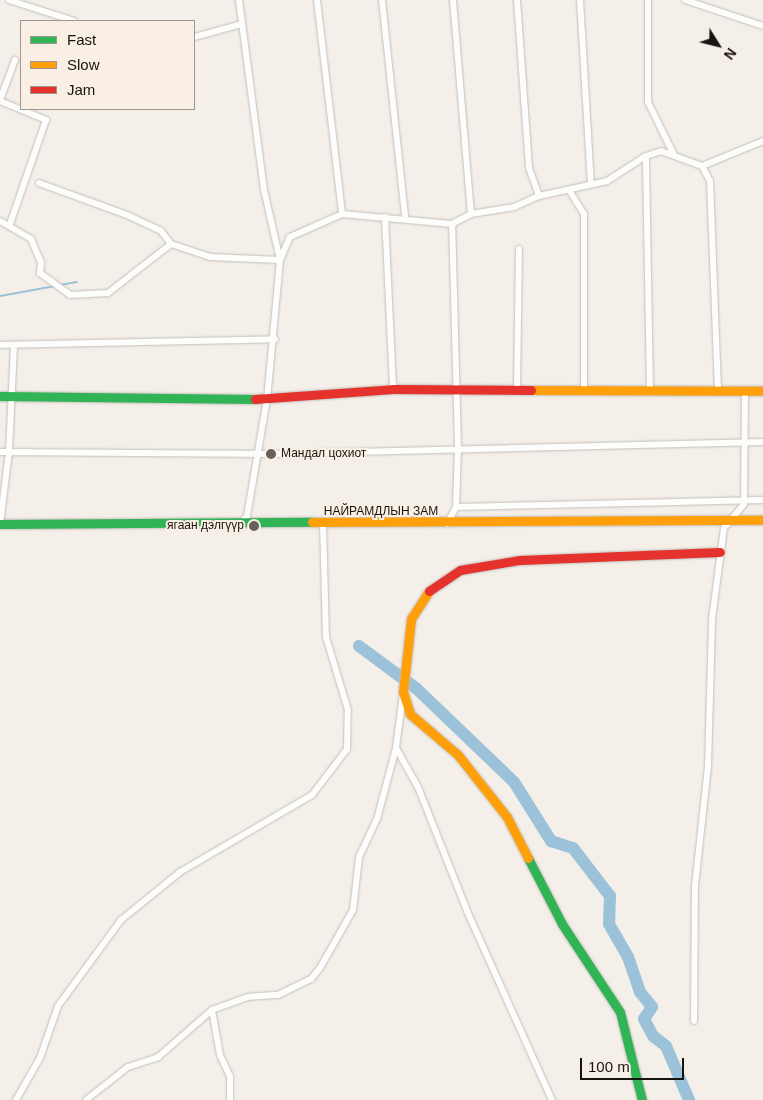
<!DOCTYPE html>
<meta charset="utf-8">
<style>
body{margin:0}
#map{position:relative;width:763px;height:1100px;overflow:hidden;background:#f4efe9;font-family:Helvetica,sans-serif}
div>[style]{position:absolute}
.stream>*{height:2px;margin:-1px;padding:0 1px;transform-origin:1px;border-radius:1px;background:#9bc2d8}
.river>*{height:12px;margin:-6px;padding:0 6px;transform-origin:6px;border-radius:6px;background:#9bc2d8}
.roads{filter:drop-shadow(0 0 1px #c3bfba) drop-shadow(0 0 1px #c3bfba)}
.street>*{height:6px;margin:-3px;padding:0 3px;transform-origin:3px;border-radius:3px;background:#fdfdfc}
.fast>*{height:9px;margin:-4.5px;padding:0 4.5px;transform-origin:4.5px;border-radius:4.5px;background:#30b455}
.slow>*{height:9px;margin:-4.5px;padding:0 4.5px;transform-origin:4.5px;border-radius:4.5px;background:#ff9f0a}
.jam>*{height:9px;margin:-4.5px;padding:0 4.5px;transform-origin:4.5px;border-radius:4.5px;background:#e5322d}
.dots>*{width:14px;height:14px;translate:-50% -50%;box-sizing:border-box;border:2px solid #f9efe4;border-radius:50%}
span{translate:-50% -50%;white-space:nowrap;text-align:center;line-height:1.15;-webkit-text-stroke:4px #f9efe4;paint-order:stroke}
.poi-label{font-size:12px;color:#171410}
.left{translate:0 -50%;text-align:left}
.right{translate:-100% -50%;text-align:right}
.street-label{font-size:12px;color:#171410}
.legend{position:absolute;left:20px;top:20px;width:175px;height:90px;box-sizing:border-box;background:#f9efe4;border:1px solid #9f978f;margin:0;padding:6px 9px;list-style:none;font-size:15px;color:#171410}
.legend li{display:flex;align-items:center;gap:10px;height:25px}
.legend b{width:25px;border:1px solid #9f978f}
.north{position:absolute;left:693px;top:20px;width:50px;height:50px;-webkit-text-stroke:4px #f9efe4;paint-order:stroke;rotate:126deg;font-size:14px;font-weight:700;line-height:20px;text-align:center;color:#171410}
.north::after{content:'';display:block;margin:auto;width:18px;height:22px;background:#171410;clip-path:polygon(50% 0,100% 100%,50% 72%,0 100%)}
.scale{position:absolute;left:580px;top:1058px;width:104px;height:22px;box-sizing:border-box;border:2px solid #171410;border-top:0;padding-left:6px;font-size:15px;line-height:18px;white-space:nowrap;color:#171410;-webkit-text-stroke:4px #f9efe4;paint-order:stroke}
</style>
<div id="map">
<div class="stream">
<div style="left:60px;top:285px;width:17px;rotate:-10deg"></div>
<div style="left:0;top:296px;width:56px;rotate:-10.3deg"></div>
</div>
<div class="river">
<div style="left:359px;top:646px;width:72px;rotate:36.6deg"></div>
<div style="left:417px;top:689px;width:134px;rotate:43.8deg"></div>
<div style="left:514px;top:782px;width:70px;rotate:57.9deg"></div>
<div style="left:551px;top:841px;width:23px;rotate:18deg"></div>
<div style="left:573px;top:848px;width:61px;rotate:52.4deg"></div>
<div style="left:610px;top:896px;width:28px;rotate:92deg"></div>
<div style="left:609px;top:924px;width:38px;rotate:60deg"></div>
<div style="left:628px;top:957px;width:37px;rotate:71deg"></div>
<div style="left:640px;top:992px;width:19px;rotate:51deg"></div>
<div style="left:652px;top:1007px;width:14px;rotate:124deg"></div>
<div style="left:644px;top:1019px;width:19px;rotate:62deg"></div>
<div style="left:653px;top:1036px;width:16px;rotate:38deg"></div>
<div style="left:666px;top:1046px;width:59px;rotate:66.9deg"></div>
</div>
<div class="roads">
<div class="street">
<div style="left:9px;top:0;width:68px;rotate:17.9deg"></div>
<div style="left:239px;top:0;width:192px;rotate:82.5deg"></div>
<div style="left:264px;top:190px;width:72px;rotate:77.1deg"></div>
<div style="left:280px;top:260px;width:140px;rotate:95.3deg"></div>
<div style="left:267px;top:399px;width:119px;rotate:99.7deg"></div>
<div style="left:247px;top:516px;width:9px;rotate:131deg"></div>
<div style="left:317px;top:0;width:215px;rotate:83.3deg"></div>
<div style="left:382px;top:0;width:217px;rotate:83.9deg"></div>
<div style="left:453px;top:0;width:215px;rotate:85.2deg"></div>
<div style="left:517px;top:0;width:168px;rotate:85.9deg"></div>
<div style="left:529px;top:168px;width:30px;rotate:70deg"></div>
<div style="left:580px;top:0;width:184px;rotate:86.6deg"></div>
<div style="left:648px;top:0;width:102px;rotate:90deg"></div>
<div style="left:648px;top:102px;width:57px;rotate:63.9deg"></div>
<div style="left:685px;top:0;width:82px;rotate:18.4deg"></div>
<div style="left:194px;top:37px;width:50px;rotate:-15.2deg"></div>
<div style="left:0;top:100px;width:43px;rotate:-69.4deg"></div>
<div style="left:0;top:101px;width:50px;rotate:22.4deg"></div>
<div style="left:46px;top:120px;width:110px;rotate:109.1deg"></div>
<div style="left:702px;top:166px;width:66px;rotate:-22.3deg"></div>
<div style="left:39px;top:183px;width:94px;rotate:20deg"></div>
<div style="left:127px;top:215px;width:38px;rotate:25deg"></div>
<div style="left:161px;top:231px;width:16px;rotate:52deg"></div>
<div style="left:171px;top:244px;width:41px;rotate:18.4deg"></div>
<div style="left:210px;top:257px;width:70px;rotate:2.5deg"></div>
<div style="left:569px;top:190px;width:28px;rotate:58deg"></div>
<div style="left:584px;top:214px;width:178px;rotate:90deg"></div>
<div style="left:385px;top:217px;width:172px;rotate:87.3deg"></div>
<div style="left:0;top:221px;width:36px;rotate:30deg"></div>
<div style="left:31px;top:239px;width:25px;rotate:67deg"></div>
<div style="left:41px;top:262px;width:11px;rotate:95deg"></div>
<div style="left:40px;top:273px;width:37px;rotate:36deg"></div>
<div style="left:70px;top:295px;width:38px;rotate:-3deg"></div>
<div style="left:108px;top:293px;width:80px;rotate:-37.9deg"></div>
<div style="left:280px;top:260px;width:25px;rotate:-67deg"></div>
<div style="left:290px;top:237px;width:57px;rotate:-23.9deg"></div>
<div style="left:342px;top:214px;width:110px;rotate:5.2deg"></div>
<div style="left:452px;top:224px;width:21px;rotate:-28deg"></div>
<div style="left:471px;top:214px;width:44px;rotate:-9.2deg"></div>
<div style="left:514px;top:207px;width:27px;rotate:-24deg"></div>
<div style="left:539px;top:196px;width:70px;rotate:-12.4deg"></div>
<div style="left:607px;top:181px;width:46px;rotate:-32.7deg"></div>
<div style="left:0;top:345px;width:275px;rotate:-1.2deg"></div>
<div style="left:517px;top:389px;width:140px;rotate:-89.2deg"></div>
<div style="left:650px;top:391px;width:235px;rotate:-91deg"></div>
<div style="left:646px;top:156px;width:16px;rotate:-18deg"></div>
<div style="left:661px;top:151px;width:44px;rotate:20.1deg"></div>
<div style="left:702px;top:166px;width:17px;rotate:62deg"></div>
<div style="left:710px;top:181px;width:211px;rotate:87.8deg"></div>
<div style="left:0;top:452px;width:273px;rotate:0.4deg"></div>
<div style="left:273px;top:454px;width:490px;rotate:-1.4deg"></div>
<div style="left:456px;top:507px;width:307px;rotate:-1.3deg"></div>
<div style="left:0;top:524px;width:73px;rotate:-82.9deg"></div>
<div style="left:9px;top:452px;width:107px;rotate:-87.3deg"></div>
<div style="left:447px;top:524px;width:19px;rotate:-62deg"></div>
<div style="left:456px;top:507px;width:60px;rotate:-88.1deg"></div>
<div style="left:458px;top:447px;width:223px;rotate:-91.5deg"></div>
<div style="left:396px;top:748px;width:45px;rotate:60.6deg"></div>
<div style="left:418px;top:787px;width:133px;rotate:68.4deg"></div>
<div style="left:467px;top:911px;width:207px;rotate:65.8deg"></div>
<div style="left:212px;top:1010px;width:46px;rotate:79.9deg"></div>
<div style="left:220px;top:1055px;width:23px;rotate:65deg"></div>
<div style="left:230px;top:1076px;width:24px;rotate:90deg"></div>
<div style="left:694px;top:1021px;width:135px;rotate:-89.6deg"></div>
<div style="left:695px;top:886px;width:121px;rotate:-83.8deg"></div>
<div style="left:708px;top:766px;width:147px;rotate:-88.4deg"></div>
<div style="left:712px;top:619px;width:92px;rotate:-82.5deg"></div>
<div style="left:724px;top:528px;width:31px;rotate:-50deg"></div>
<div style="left:744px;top:504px;width:112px;rotate:-89.5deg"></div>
<div style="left:16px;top:1100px;width:48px;rotate:-60.3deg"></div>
<div style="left:40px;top:1058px;width:55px;rotate:-70.9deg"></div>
<div style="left:58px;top:1006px;width:107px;rotate:-53.8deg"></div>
<div style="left:121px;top:920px;width:76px;rotate:-39.1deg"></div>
<div style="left:180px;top:872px;width:153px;rotate:-30.3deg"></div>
<div style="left:312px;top:795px;width:58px;rotate:-52.7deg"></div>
<div style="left:347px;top:749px;width:39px;rotate:-89deg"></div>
<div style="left:348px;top:710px;width:76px;rotate:-106.8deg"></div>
<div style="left:326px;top:637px;width:113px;rotate:-91.5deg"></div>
<div style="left:86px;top:1100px;width:53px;rotate:-38.2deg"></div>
<div style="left:128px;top:1067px;width:32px;rotate:-18deg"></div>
<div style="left:158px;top:1057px;width:72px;rotate:-41deg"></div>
<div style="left:212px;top:1010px;width:37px;rotate:-20deg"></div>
<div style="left:247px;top:997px;width:31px;rotate:-4deg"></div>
<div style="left:278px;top:995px;width:37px;rotate:-26deg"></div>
<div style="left:311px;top:979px;width:14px;rotate:-51deg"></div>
<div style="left:320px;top:968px;width:67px;rotate:-60.4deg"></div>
<div style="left:353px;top:910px;width:53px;rotate:-83.5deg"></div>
<div style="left:359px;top:857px;width:42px;rotate:-64.7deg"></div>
<div style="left:377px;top:819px;width:73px;rotate:-75deg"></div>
<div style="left:396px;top:748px;width:54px;rotate:-82.6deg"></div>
</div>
<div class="fast">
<div style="left:0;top:396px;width:255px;rotate:0.7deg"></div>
<div style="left:0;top:524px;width:312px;rotate:-0.4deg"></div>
<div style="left:528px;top:858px;width:74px;rotate:62.7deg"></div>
<div style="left:562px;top:924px;width:105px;rotate:56.6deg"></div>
<div style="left:620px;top:1012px;width:91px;rotate:76deg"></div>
</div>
<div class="slow">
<div style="left:531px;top:390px;width:232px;rotate:0.2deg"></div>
<div style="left:312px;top:522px;width:451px;rotate:-0.3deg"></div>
<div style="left:429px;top:591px;width:33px;rotate:123deg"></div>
<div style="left:411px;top:619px;width:73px;rotate:96.3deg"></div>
<div style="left:403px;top:692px;width:23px;rotate:72deg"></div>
<div style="left:410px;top:714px;width:63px;rotate:40.5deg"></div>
<div style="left:458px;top:755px;width:79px;rotate:51.7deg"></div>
<div style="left:507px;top:817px;width:46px;rotate:62.9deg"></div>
</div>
<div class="jam">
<div style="left:255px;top:399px;width:138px;rotate:-4.1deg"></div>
<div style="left:393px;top:389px;width:138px;rotate:0.4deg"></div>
<div style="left:429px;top:591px;width:37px;rotate:-34deg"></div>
<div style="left:460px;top:570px;width:61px;rotate:-9.5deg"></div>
<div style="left:520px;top:560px;width:200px;rotate:-2.3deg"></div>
</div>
</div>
<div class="dots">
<div style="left:271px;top:454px;background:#64615c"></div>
<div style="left:254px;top:526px;background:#64615c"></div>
</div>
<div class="poi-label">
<span class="left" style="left:281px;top:454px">Мандал цохиот</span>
<span class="right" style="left:244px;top:526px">ягаан дэлгүүр</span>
</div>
<div class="street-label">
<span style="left:381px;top:512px">НАЙРАМДЛЫН ЗАМ</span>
</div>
<ul class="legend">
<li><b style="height:6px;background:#30b455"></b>Fast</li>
<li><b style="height:6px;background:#ff9f0a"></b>Slow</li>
<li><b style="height:6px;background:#e5322d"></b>Jam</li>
</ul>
<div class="north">N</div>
<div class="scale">100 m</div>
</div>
